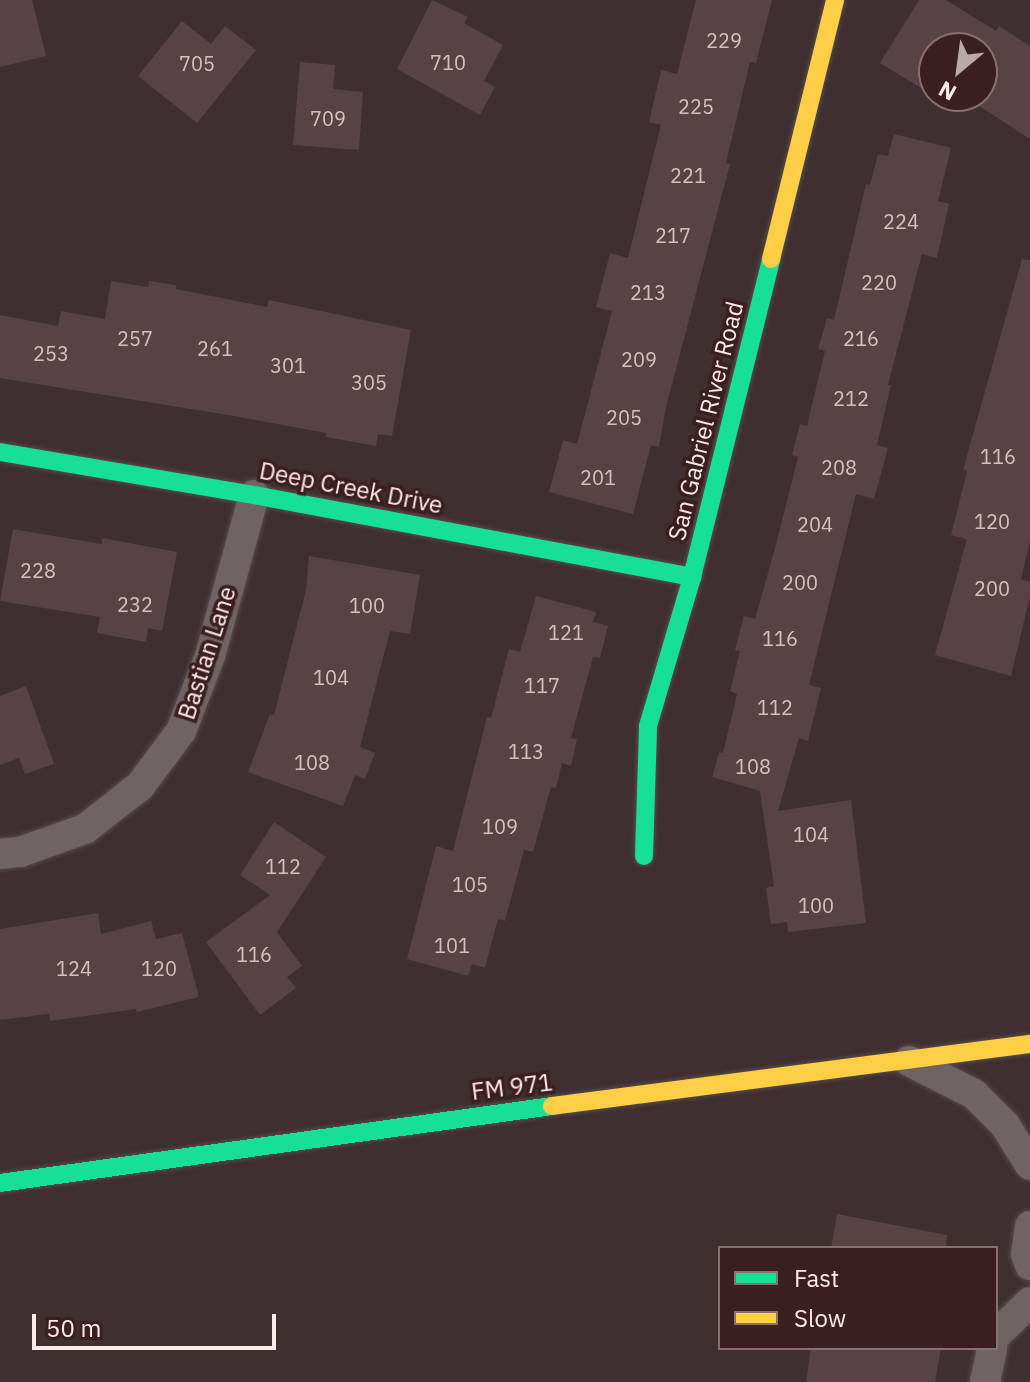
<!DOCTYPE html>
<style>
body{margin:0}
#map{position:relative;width:1030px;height:1382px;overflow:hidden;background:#3f2f2f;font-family:"IBM Plex Sans",sans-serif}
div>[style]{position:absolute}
.building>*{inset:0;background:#594243}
.roads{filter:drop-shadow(0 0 2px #594b4b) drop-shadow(0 0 2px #594b4b)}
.street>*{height:30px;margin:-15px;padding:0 15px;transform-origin:15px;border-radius:15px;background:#6f6363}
.fast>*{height:18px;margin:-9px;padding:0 9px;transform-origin:9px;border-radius:9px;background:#16e098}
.slow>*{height:18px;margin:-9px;padding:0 9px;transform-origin:9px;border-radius:9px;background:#ffcf43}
span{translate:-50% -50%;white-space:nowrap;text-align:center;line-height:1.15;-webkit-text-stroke:7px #3b1f1f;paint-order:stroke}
.number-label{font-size:20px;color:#d5c0c0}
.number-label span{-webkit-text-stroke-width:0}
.street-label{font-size:24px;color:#feeae9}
.legend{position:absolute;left:718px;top:1246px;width:280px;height:104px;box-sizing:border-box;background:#3b1f1f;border:2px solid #897070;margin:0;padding:10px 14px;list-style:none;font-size:24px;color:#feeae9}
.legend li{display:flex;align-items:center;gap:16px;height:40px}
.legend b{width:40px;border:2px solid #897070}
.north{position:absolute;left:918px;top:32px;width:80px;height:80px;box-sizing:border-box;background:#3b1f1f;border:2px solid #897070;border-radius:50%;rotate:209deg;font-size:22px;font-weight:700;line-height:32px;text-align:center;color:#feeae9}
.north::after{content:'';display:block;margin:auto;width:28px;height:36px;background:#bba9a8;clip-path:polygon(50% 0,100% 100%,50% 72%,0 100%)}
.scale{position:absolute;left:32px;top:1314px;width:244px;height:36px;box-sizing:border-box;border:4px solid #feeae9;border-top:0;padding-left:10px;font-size:24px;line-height:28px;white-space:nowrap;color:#feeae9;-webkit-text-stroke:6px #3b1f1f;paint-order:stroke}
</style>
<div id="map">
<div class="building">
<div style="clip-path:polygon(0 0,32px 0,46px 56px,0 67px)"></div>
<div style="clip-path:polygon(432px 0,468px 17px,464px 23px,503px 45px,484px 81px,495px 87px,480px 115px,397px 69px)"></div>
<div style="clip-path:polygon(696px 0,772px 0,756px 63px,750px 62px,726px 163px,730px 164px,666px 407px,659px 447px,651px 445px,633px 514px,549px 492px,563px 440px,577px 444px,612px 311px,596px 307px,610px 253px,628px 258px,661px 125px,649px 122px,661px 70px,677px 74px)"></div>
<div style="clip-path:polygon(919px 0,946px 0,996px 31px,999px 26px,1030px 46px,1030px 139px,964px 96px,982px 96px,982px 48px,934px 48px,934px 78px,926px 91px,880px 63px)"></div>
<div style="clip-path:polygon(182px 21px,211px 44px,225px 26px,256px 50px,197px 123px,138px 76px)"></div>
<div style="clip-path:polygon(300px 62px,335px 65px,333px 89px,363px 92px,359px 150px,293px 145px)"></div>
<div style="clip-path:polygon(894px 134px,951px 148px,938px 201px,949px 204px,937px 258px,922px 254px,888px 385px,891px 385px,877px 445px,888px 448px,874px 499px,856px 494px,809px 685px,821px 688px,808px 741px,799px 738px,778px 811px,851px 800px,866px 923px,788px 932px,787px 922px,771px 924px,766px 888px,774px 886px,760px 791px,712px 777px,719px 752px,723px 753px,737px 694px,730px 691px,740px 651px,735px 650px,744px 616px,755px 619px,775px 548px,798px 457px,792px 455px,800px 424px,807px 426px,825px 351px,818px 349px,827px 318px,834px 320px,866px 184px,870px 185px,878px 154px,888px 156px)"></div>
<div style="clip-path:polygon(1022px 259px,1030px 260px,1030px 541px,1021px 579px,1030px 582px,1030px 596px,1011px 676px,935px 655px,967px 539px,951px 535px,967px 471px,963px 470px)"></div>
<div style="clip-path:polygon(111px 281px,148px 287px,149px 281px,176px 285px,176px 289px,267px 307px,269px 300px,411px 330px,392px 436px,378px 434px,376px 446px,326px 437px,326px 433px,234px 416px,0 378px,0 315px,58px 326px,61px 311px,105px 319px)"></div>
<div style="clip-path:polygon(13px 529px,102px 544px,102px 538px,177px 552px,162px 631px,148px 628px,146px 642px,97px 633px,100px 617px,0 601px)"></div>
<div style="clip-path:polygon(309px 556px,420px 575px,410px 634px,390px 631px,360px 747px,375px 753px,365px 779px,355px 775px,343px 806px,248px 772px,270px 714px,274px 715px,306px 590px)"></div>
<div style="clip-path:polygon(536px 596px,596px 612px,593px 622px,608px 626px,600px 658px,593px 657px,571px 738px,577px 739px,571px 766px,562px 763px,556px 788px,551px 787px,533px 852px,524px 850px,505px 921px,498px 919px,485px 968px,472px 964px,468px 976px,407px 959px,436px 846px,453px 851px,487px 717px,491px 718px,509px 649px,520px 652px)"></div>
<div style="clip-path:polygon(26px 686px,54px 764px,25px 774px,19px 758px,0 765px,0 696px)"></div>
<div style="clip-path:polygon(274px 822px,326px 857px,277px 932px,302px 966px,287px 977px,296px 988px,260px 1015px,206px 942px,270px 895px,240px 875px)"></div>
<div style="clip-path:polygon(98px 913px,101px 934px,151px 921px,156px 939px,182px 933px,199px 997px,137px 1012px,136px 1009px,50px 1021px,49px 1014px,0 1020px,0 929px)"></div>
<div style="clip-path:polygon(837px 1214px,947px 1235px,946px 1248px,831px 1248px)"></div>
<div style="clip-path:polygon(811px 1348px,941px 1348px,935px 1382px,806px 1382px)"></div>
</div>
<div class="roads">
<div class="street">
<div style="left:0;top:854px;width:20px;rotate:-6deg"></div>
<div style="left:20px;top:852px;width:69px;rotate:-19.5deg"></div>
<div style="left:85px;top:829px;width:70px;rotate:-38deg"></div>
<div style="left:140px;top:786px;width:69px;rotate:-53.3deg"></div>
<div style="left:181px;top:731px;width:80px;rotate:-68.9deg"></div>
<div style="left:210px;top:656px;width:167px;rotate:-74.7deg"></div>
<div style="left:909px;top:1061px;width:73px;rotate:26.9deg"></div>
<div style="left:974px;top:1094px;width:44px;rotate:45deg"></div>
<div style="left:1005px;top:1125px;width:47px;rotate:58deg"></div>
<div style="left:1030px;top:1226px;width:28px;rotate:98deg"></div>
<div style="left:1026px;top:1254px;width:12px;rotate:70deg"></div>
<div style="left:996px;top:1335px;width:47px;rotate:-44.1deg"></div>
<div style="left:985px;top:1382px;width:35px;rotate:-78deg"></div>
</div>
<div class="fast">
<div style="left:0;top:452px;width:258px;rotate:9.6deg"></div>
<div style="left:254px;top:495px;width:446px;rotate:10.6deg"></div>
<div style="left:644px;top:856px;width:130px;rotate:-88.2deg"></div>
<div style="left:648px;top:726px;width:155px;rotate:-73.5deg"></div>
<div style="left:692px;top:577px;width:328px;rotate:-76deg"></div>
<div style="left:0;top:1183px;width:557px;rotate:-7.94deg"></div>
</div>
<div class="slow">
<div style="left:771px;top:259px;width:267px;rotate:-76.1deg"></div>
<div style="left:552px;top:1106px;width:482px;rotate:-7.4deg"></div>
</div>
</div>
<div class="number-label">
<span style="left:724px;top:40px">229</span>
<span style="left:448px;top:62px">710</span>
<span style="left:197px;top:63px">705</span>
<span style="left:696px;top:106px">225</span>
<span style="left:328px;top:118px">709</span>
<span style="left:688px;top:175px">221</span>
<span style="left:901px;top:221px">224</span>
<span style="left:673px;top:235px">217</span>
<span style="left:879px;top:282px">220</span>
<span style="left:648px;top:292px">213</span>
<span style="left:135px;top:338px">257</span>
<span style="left:861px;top:338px">216</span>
<span style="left:215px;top:348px">261</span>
<span style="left:51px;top:353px">253</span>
<span style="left:639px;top:359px">209</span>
<span style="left:288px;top:365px">301</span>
<span style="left:369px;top:382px">305</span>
<span style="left:851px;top:398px">212</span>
<span style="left:624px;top:417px">205</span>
<span style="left:998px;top:456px">116</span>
<span style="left:839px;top:467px">208</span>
<span style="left:598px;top:477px">201</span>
<span style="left:992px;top:521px">120</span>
<span style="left:815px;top:524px">204</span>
<span style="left:38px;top:570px">228</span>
<span style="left:800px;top:582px">200</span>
<span style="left:992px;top:588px">200</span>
<span style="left:135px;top:604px">232</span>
<span style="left:367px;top:605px">100</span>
<span style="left:566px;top:632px">121</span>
<span style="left:780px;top:638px">116</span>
<span style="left:331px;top:677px">104</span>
<span style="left:542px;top:685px">117</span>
<span style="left:775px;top:707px">112</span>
<span style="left:526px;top:751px">113</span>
<span style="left:312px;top:762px">108</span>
<span style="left:753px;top:766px">108</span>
<span style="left:500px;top:826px">109</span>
<span style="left:811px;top:834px">104</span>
<span style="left:283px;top:866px">112</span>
<span style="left:470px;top:884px">105</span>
<span style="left:816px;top:905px">100</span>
<span style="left:452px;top:945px">101</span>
<span style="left:254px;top:954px">116</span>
<span style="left:74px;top:968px">124</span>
<span style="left:159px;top:968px">120</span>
</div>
<div class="street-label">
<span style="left:706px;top:421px;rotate:-76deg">San Gabriel River Road</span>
<span style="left:351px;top:488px;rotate:11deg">Deep Creek Drive</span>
<span style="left:207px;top:653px;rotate:-72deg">Bastian Lane</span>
<span style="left:512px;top:1087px;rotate:-7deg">FM 971</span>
</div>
<ul class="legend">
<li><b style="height:10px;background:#16e098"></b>Fast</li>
<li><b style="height:10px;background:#ffcf43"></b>Slow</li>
</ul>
<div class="north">N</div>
<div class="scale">50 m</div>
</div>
